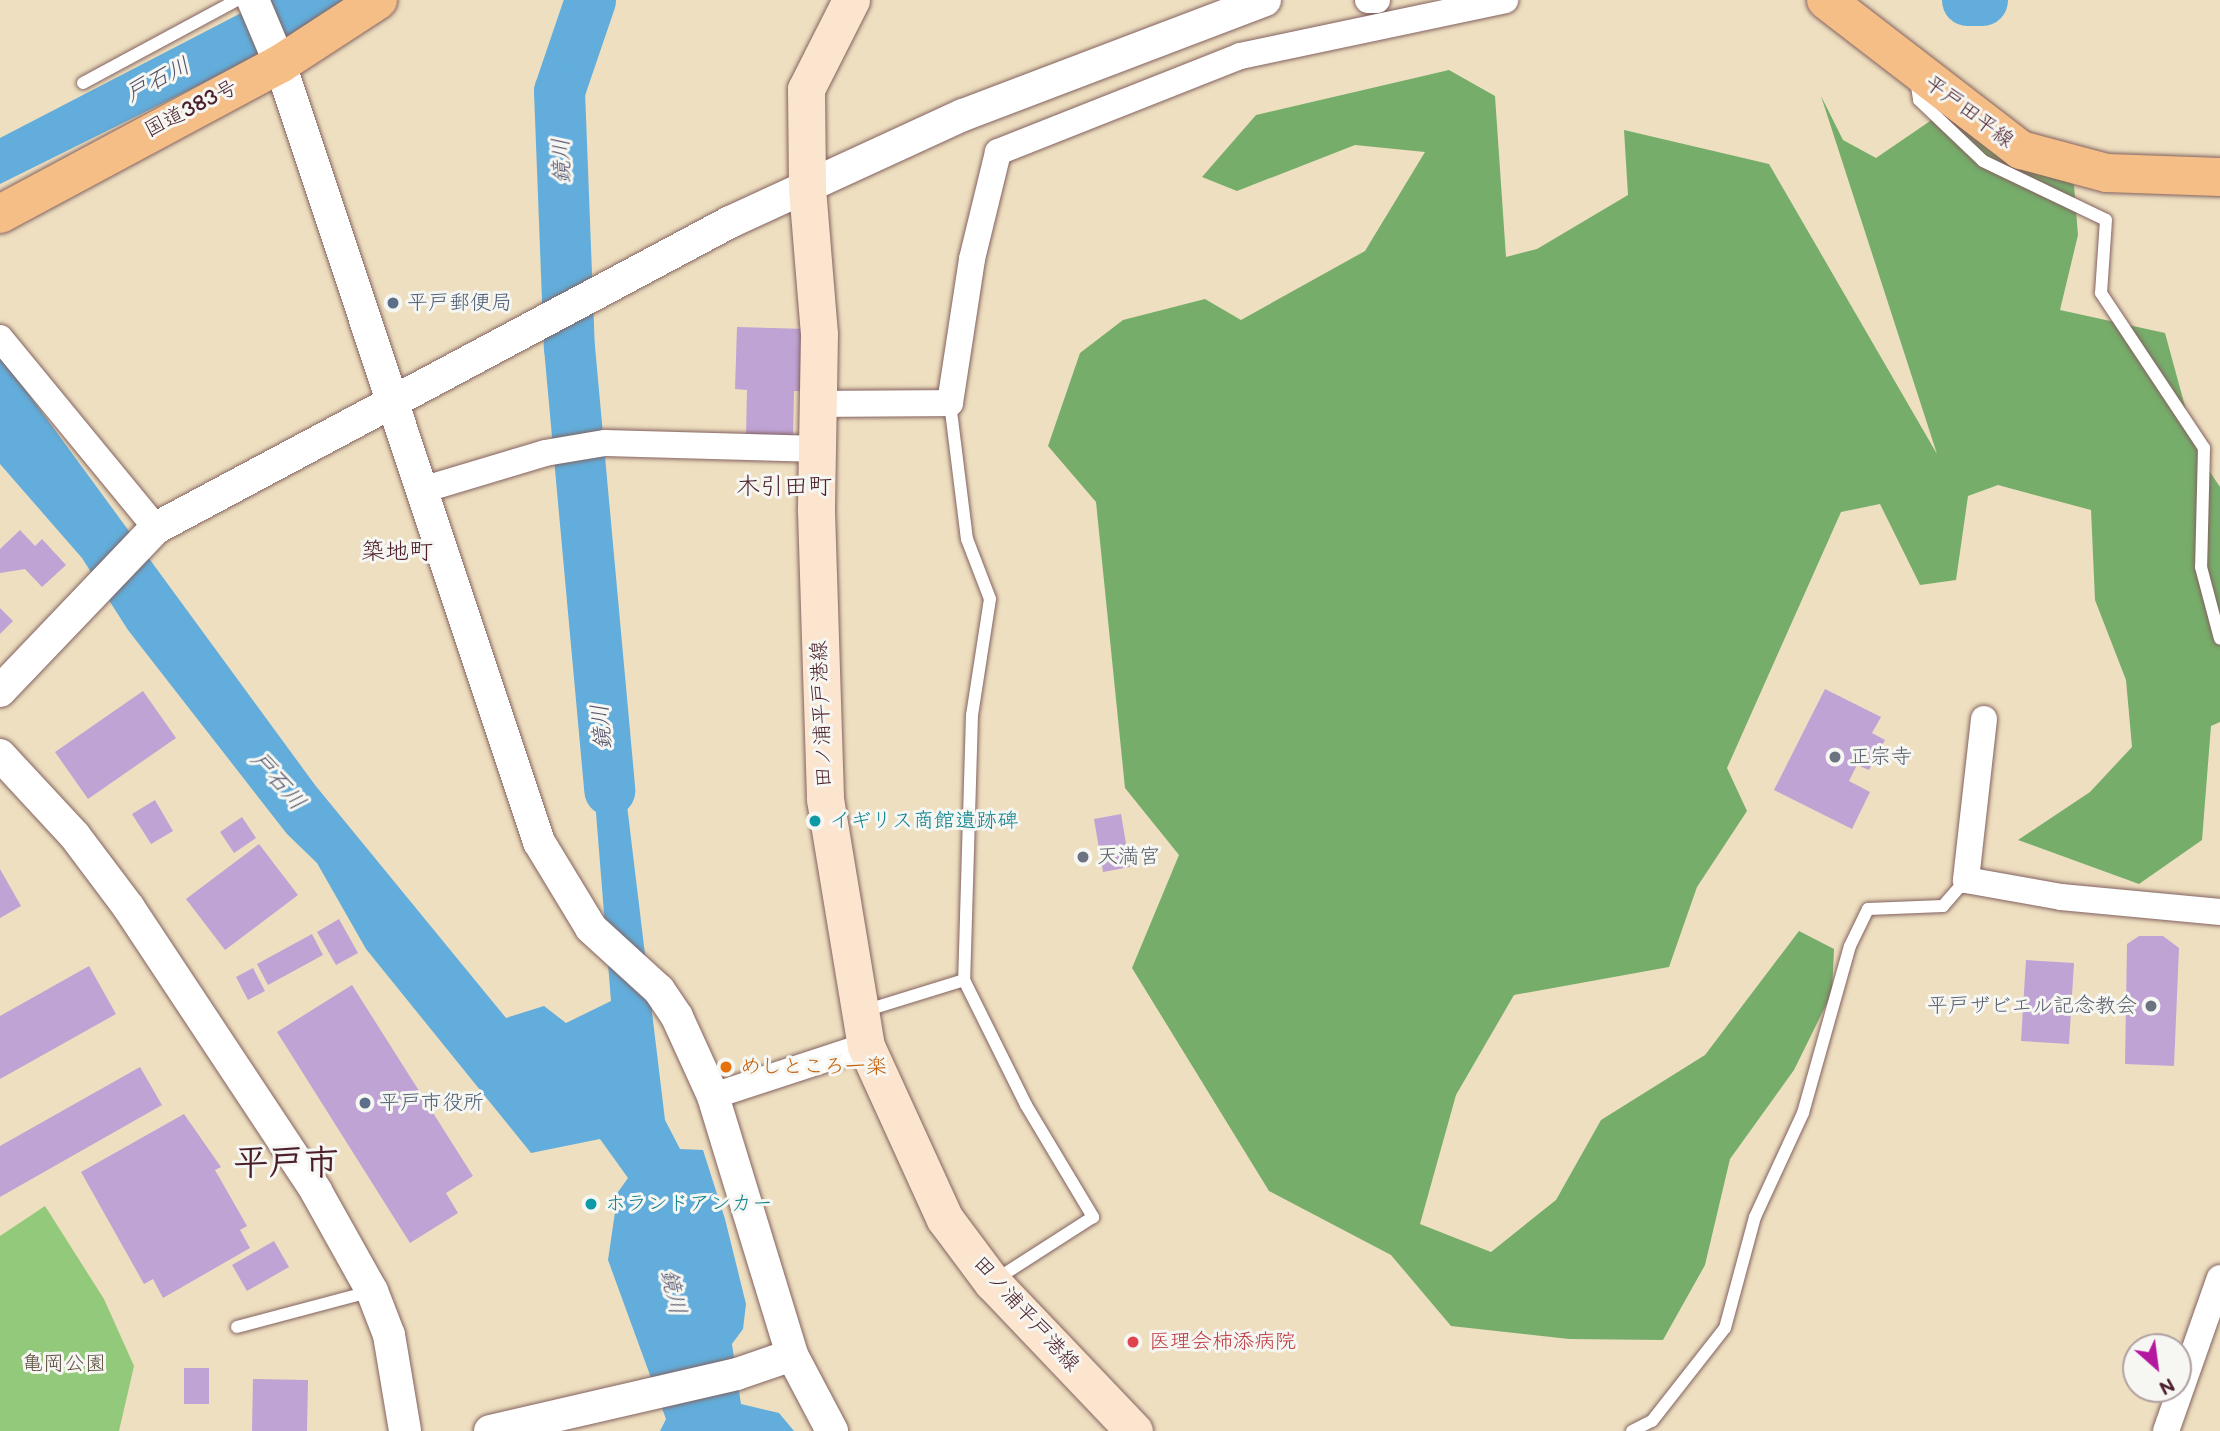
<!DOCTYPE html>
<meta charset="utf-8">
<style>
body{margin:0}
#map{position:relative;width:2220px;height:1431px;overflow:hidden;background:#eedfc0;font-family:"Balsamiq Sans","Klee One",sans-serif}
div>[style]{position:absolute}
.green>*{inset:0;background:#93c97b}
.forest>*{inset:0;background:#76ad6b}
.water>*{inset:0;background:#62addb}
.river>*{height:51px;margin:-25.5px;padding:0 25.5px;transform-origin:25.5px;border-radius:25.5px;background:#62addb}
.building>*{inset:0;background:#bfa3d5}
.roads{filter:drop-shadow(0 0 2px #83625f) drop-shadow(0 0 2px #83625f)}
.service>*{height:12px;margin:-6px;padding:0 6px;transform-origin:6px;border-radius:6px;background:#fff}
.minor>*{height:26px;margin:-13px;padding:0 13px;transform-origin:13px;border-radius:13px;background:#fff}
.tertiary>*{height:32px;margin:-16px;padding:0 16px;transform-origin:16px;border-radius:16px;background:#fff}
.secondary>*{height:37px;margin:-18.5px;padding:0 18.5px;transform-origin:18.5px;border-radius:18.5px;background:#fbe5cf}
.primary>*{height:38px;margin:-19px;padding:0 19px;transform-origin:19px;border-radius:19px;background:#f6be87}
.trunk>*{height:38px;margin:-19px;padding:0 19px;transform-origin:19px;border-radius:19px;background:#f6be87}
.dots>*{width:19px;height:19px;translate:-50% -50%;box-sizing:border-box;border:4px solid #f6f6f2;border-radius:50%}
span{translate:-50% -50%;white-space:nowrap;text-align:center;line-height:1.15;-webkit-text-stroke:6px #f6f6f2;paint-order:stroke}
.street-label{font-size:21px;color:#4a1f2b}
.service-label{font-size:21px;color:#4e5e75}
.left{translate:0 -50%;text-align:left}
.worship-label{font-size:21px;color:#5b616d}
.right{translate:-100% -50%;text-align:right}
.culture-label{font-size:21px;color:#0d838f}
.food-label{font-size:21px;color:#c56008}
.health-label{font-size:21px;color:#be3a42}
.park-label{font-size:21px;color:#605243}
.water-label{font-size:23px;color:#525169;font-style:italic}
.quarter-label{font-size:24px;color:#4a1f2b}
.town-label{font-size:35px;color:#4a1f2b;font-weight:700}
.north{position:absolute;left:2122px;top:1333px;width:70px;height:70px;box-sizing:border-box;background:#f6f6f2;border:2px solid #b1a0a2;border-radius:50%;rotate:152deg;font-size:19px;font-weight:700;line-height:28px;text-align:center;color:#4a1f2b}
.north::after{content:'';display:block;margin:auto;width:24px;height:32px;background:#b5179e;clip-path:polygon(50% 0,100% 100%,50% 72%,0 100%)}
</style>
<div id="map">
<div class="green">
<div style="clip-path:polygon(45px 1206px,104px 1299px,134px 1366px,119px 1431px,0 1431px,0 1236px)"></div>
</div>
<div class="forest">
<div style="clip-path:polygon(1449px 70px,1495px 96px,1506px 257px,1537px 249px,1628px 195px,1624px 130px,1769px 164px,1937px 454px,1821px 96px,1843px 140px,1876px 158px,1936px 117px,2002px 138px,2074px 185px,2078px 235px,2060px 310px,2165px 333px,2198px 454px,2220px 487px,2220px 722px,2211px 726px,2202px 840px,2139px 884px,2018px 840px,2090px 792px,2132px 747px,2126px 680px,2095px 600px,2091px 510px,1998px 485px,1968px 496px,1956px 580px,1920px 585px,1880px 504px,1841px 512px,1727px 768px,1747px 811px,1697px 887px,1669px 967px,1514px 995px,1456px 1095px,1420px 1224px,1491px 1252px,1556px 1200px,1601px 1120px,1705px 1055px,1799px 931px,1834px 949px,1832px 993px,1794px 1070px,1730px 1159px,1705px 1265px,1663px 1340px,1569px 1339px,1451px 1326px,1391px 1255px,1269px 1191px,1132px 968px,1179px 855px,1125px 788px,1096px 502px,1048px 446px,1080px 353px,1123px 320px,1205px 299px,1241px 320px,1365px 251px,1425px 152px,1355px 145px,1237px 191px,1202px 177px,1256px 115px)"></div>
</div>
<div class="water">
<div style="clip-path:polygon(266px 0,355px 0,310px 30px,0 184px,0 138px)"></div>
<div style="clip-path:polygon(0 355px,315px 785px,506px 1018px,544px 1006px,566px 1023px,611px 1001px,589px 725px,616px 714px,665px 1120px,680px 1149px,703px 1150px,725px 1219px,746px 1304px,743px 1329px,732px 1344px,741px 1404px,779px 1413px,794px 1431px,660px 1431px,666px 1419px,608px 1260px,618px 1192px,628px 1178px,600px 1139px,531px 1153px,366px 949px,317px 863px,287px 834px,128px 630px,82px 558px,0 464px)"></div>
</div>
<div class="river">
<div style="left:590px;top:0;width:96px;rotate:108.8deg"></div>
<div style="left:559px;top:91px;width:256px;rotate:87.8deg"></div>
<div style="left:569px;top:347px;width:445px;rotate:84.8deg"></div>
<div style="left:1967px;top:0;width:15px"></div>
</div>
<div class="building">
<div style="clip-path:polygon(737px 327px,807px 329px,805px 391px,794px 391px,793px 437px,746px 436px,747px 390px,735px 389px)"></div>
<div style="clip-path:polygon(20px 530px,35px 546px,42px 539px,66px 565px,42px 587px,25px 569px,0 573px,0 549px)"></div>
<div style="clip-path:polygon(0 608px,13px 621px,0 634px)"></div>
<div style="clip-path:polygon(1825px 689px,1881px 717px,1872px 733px,1885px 740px,1869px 770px,1857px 765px,1849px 781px,1870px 792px,1852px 829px,1774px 790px)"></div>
<div style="clip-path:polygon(143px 691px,176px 738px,88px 799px,55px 752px)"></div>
<div style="clip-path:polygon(155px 800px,173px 831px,151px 844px,132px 814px)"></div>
<div style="clip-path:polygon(1121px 814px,1130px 867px,1103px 872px,1094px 819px)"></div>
<div style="clip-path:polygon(242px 817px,256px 838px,234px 853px,220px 832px)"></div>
<div style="clip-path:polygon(259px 844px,298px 895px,225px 950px,186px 899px)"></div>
<div style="clip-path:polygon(0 869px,21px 906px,0 918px)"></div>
<div style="clip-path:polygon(339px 919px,358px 953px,336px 965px,317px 932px)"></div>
<div style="clip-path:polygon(312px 934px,323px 955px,268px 985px,257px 964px)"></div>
<div style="clip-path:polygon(2139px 936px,2163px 936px,2179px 948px,2174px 1066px,2125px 1064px,2127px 944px)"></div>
<div style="clip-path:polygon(2026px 960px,2074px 963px,2069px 1044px,2021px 1041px)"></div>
<div style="clip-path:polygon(89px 966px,116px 1014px,0 1079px,0 1016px)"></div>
<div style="clip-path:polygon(253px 968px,265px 991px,248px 1000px,236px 977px)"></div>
<div style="clip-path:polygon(352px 985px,473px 1176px,446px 1193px,458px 1213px,410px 1243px,277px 1032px)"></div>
<div style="clip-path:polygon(140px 1067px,162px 1105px,0 1197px,0 1146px)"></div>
<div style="clip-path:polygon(184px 1114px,221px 1167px,215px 1170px,247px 1226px,240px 1230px,250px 1248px,163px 1298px,153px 1279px,144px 1284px,81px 1172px)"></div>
<div style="clip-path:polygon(274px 1241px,289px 1267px,247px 1291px,232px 1265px)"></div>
<div style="clip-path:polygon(184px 1368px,209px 1368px,209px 1404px,184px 1404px)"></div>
<div style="clip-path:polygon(253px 1379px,308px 1380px,307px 1431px,252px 1431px)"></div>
</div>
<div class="roads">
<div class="service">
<div style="left:1916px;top:80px;width:20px;rotate:81deg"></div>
<div style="left:1919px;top:100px;width:88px;rotate:43.6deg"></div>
<div style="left:1983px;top:161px;width:136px;rotate:25.6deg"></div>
<div style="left:2106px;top:220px;width:73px;rotate:93.9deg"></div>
<div style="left:2101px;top:293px;width:186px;rotate:56.4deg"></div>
<div style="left:2204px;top:448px;width:119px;rotate:91.4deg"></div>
<div style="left:2201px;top:567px;width:74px;rotate:75.2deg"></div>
<div style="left:83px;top:83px;width:175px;rotate:-28.3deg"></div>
<div style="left:950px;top:403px;width:137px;rotate:82.9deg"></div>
<div style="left:967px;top:539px;width:64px;rotate:69deg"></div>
<div style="left:990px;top:599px;width:117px;rotate:98.8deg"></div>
<div style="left:972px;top:715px;width:265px;rotate:91.7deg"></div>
<div style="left:964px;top:980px;width:140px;rotate:63.6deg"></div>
<div style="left:1026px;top:1105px;width:131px;rotate:59.1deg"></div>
<div style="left:1093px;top:1217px;width:117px;rotate:147.3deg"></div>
<div style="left:864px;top:1011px;width:105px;rotate:-17.2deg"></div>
<div style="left:237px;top:1327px;width:140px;rotate:-14.9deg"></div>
<div style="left:1632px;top:1431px;width:22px;rotate:-27deg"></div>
<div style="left:1652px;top:1421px;width:118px;rotate:-51.9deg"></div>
<div style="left:1725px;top:1328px;width:115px;rotate:-74.9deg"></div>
<div style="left:1755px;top:1217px;width:115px;rotate:-65.2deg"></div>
<div style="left:1803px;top:1113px;width:173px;rotate:-74.3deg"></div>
<div style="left:1850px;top:946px;width:41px;rotate:-64.1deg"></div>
<div style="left:1868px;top:909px;width:75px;rotate:-2.3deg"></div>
<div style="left:1943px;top:906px;width:35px;rotate:-49deg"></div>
</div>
<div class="minor">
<div style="left:1368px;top:0;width:9px"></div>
<div style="left:0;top:338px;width:246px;rotate:50.6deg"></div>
<div style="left:820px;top:404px;width:130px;rotate:-0.4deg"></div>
<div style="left:950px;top:403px;width:146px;rotate:-81.3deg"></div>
<div style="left:972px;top:259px;width:110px;rotate:-76.3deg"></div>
<div style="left:998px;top:152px;width:260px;rotate:-21.6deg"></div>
<div style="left:1240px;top:56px;width:271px;rotate:-11.9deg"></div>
<div style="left:422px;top:490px;width:128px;rotate:-16.7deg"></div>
<div style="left:545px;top:453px;width:61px;rotate:-9.5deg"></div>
<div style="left:605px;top:443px;width:215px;rotate:1.6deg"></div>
<div style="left:1984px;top:719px;width:162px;rotate:96.4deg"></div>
<div style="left:1966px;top:880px;width:97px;rotate:10.1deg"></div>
<div style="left:2061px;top:897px;width:160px;rotate:5.4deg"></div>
<div style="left:713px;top:1096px;width:161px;rotate:-18.1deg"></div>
<div style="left:2166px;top:1431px;width:162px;rotate:-70.6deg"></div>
</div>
<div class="tertiary">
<div style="left:253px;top:0;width:69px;rotate:67.1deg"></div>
<div style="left:280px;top:64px;width:820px;rotate:71.59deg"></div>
<div style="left:539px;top:842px;width:100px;rotate:58.8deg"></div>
<div style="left:591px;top:928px;width:92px;rotate:42.4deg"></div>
<div style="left:659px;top:990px;width:32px;rotate:56deg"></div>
<div style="left:677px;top:1017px;width:87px;rotate:65.5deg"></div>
<div style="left:713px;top:1096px;width:271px;rotate:73deg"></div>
<div style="left:792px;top:1355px;width:86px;rotate:62.2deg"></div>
<div style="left:0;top:691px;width:226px;rotate:-46.3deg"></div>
<div style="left:156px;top:528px;width:650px;rotate:-28.06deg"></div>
<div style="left:730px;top:222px;width:256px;rotate:-24.7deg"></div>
<div style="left:963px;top:115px;width:323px;rotate:-20.8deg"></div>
<div style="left:0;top:755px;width:110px;rotate:47.2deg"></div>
<div style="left:75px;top:836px;width:90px;rotate:53.1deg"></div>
<div style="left:129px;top:908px;width:339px;rotate:56.5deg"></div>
<div style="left:316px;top:1191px;width:115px;rotate:60.8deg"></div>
<div style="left:372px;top:1291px;width:47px;rotate:68.9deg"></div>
<div style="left:389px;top:1335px;width:97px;rotate:80.5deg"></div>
<div style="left:490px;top:1431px;width:253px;rotate:-13deg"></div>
<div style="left:737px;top:1374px;width:58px;rotate:-19.1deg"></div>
</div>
<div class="secondary">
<div style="left:851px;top:0;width:100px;rotate:116.8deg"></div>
<div style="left:806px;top:89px;width:99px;rotate:89.4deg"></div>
<div style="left:807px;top:188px;width:146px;rotate:85.3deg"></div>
<div style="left:819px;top:334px;width:177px;rotate:91deg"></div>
<div style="left:816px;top:511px;width:288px;rotate:88.2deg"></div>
<div style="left:825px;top:799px;width:250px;rotate:80.6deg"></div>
<div style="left:866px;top:1046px;width:190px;rotate:65.5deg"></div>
<div style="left:945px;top:1219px;width:79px;rotate:53.3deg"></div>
<div style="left:992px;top:1282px;width:206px;rotate:46.4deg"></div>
</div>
<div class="primary">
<div style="left:1826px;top:0;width:246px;rotate:37.6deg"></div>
<div style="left:2021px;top:150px;width:89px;rotate:15deg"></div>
<div style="left:2107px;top:173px;width:113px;rotate:2deg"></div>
</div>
<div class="trunk">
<div style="left:0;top:214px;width:318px;rotate:-28.2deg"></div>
<div style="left:280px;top:64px;width:117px;rotate:-33.1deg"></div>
</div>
</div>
<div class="dots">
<div style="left:393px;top:303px;background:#5c6f8a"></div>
<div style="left:1835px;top:757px;background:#6b7280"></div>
<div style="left:815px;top:821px;background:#0f9aa8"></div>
<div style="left:1083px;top:857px;background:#6b7280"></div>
<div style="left:2151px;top:1006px;background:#6b7280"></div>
<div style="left:726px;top:1067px;background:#e8710a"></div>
<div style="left:365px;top:1103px;background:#5c6f8a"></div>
<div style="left:591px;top:1204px;background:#0f9aa8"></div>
<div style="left:1133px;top:1342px;background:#e0444e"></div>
</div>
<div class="street-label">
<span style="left:191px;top:109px;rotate:-27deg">国道383号</span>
<span style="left:1969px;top:112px;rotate:37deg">平戸田平線</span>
<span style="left:822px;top:714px;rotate:-92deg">田ノ浦平戸港線</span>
<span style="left:1026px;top:1314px;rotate:48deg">田ノ浦平戸港線</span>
</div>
<div class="service-label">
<span class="left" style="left:407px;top:303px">平戸郵便局</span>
<span class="left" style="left:379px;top:1103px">平戸市役所</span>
</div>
<div class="worship-label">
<span class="left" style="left:1849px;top:757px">正宗寺</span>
<span class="left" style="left:1097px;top:857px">天満宮</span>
<span class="right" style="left:2137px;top:1006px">平戸ザビエル記念教会</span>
</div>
<div class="culture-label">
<span class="left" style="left:829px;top:821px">イギリス商館遺跡碑</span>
<span class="left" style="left:605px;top:1204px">ホランドアンカー</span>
</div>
<div class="food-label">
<span class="left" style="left:740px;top:1067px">めしところ一楽</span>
</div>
<div class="health-label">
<span class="left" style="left:1149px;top:1342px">医理会柿添病院</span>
</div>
<div class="park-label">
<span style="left:64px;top:1364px">亀岡公園</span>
</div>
<div class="water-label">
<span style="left:158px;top:80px;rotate:-27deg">戸石川</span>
<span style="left:562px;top:161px;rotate:-92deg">鏡川</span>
<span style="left:602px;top:727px;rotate:-95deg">鏡川</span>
<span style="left:278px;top:781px;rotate:49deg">戸石川</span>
<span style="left:673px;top:1292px;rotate:77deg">鏡川</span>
</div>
<div class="quarter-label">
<span style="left:784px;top:487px">木引田町</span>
<span style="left:397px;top:552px">築地町</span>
</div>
<div class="town-label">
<span style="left:286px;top:1164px">平戸市</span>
</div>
<div class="north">N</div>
</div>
